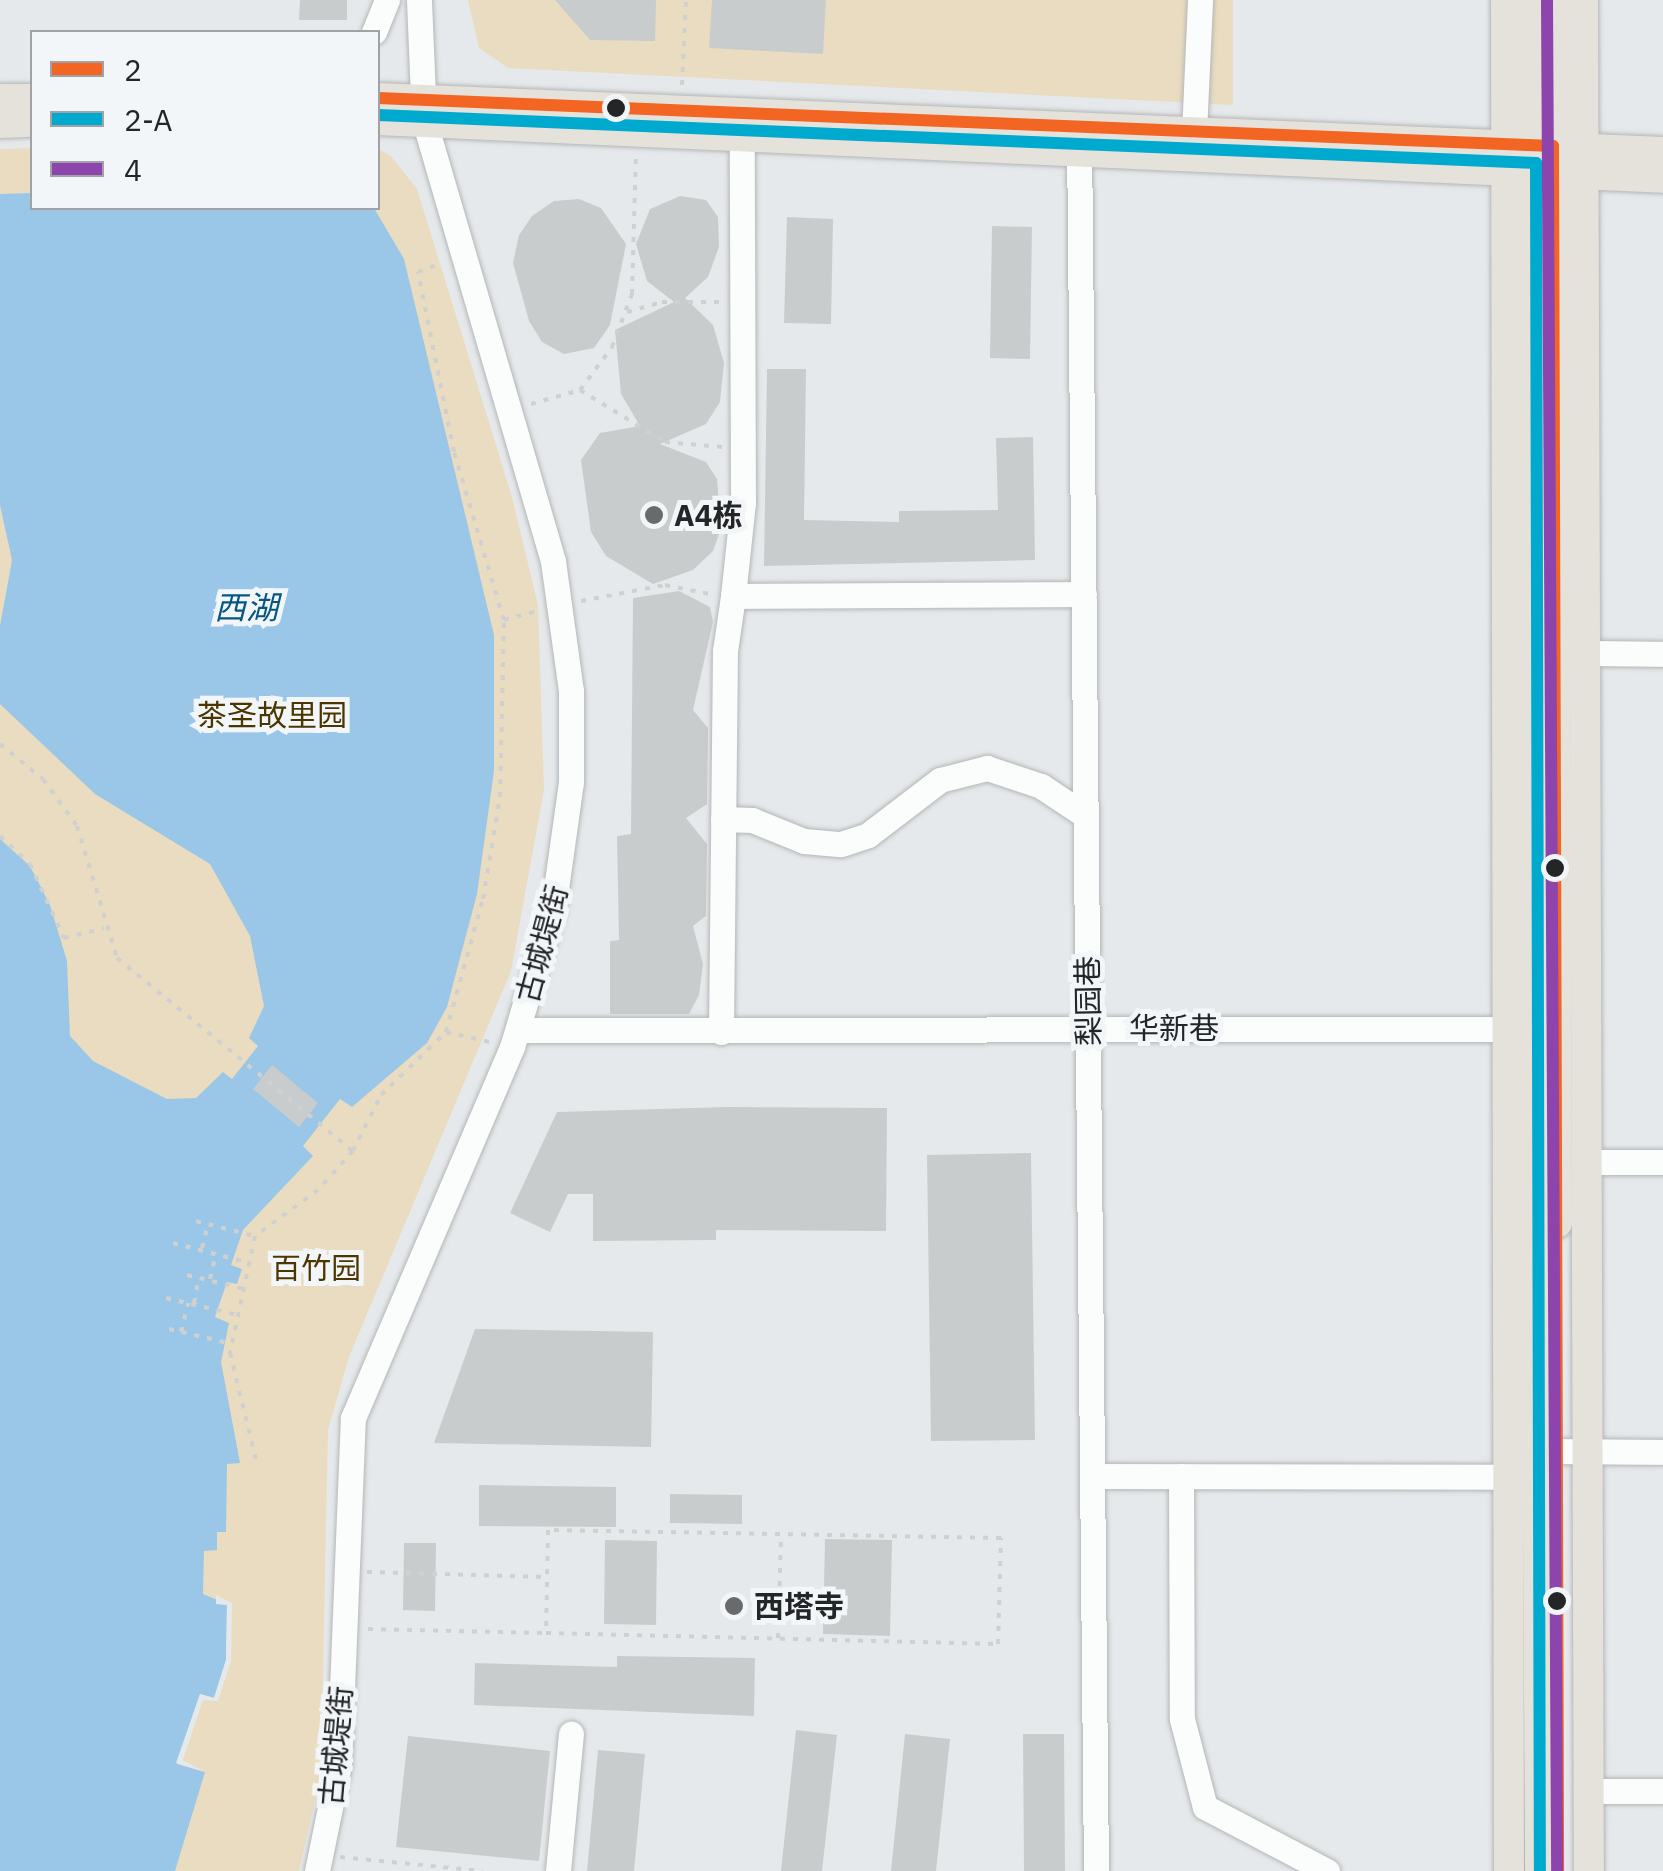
<!DOCTYPE html>
<meta charset="utf-8">
<style>
body{margin:0}
#map{position:relative;width:1663px;height:1871px;overflow:hidden;background:#e6e9eb;font-family:"IBM Plex Sans","Noto Sans SC",sans-serif}
div>[style]{position:absolute}
.green>*{inset:0;background:#e9dcc0}
.water>*{inset:0;background:#9ac7e7}
.pier>*{inset:0;background:#e6e9eb}
.building>*{inset:0;background:#c9cccd}
.path>*{height:4px;margin-top:-2px;transform-origin:0;background:repeating-linear-gradient(90deg,#d0d0d1 0 5px,transparent 0 13px)}
.roads{filter:drop-shadow(0 0 2px #b4b6b7) drop-shadow(0 0 2px #b4b6b7)}
.minor>*{height:25px;margin:-12.5px;padding:0 12.5px;transform-origin:12.5px;border-radius:12.5px;background:#fbfcfc}
.major>*{height:30px;margin:-15px;padding:0 15px;transform-origin:15px;border-radius:15px;background:#e5e2db}
.bus-1>*{height:12px;margin:-6px;padding:0 6px;transform-origin:6px;border-radius:6px;background:#f26522}
.bus-2>*{height:12px;margin:-6px;padding:0 6px;transform-origin:6px;border-radius:6px;background:#00a9ce}
.bus-3>*{height:12px;margin:-6px;padding:0 6px;transform-origin:6px;border-radius:6px;background:#8e44ad}
.dots>*{width:28px;height:28px;translate:-50% -50%;box-sizing:border-box;border:5px solid #f2f6f9;border-radius:50%}
span{translate:-50% -50%;white-space:nowrap;text-align:center;line-height:1.15;-webkit-text-stroke:10px #f2f6f9;paint-order:stroke}
.poi-label{font-size:30px;color:#242526;font-weight:700}
.left{translate:0 -50%;text-align:left}
.park-label{font-size:30px;color:#4c3600}
.street-label{font-size:30px;color:#242526}
.water-label{font-size:32px;color:#055781;font-style:italic}
.legend{position:absolute;left:30px;top:30px;width:350px;height:180px;box-sizing:border-box;background:#f2f6f9;border:2px solid #a0a2a5;margin:0;padding:12px 18px;list-style:none;font-size:30px;color:#242526}
.legend li{display:flex;align-items:center;gap:20px;height:50px}
.legend b{width:50px;border:2px solid #a0a2a5}
</style>
<div id="map">
<div class="green">
<div style="clip-path:polygon(468px 0,1233px 0,1233px 105px,508px 68px,479px 48px)"></div>
<div style="clip-path:polygon(32px 148px,32px 208px,378px 208px,378px 149px,390px 155px,417px 189px,512px 497px,538px 605px,544px 790px,511px 971px,349px 1357px,328px 1430px,321px 1773px,299px 1871px,0 1871px,0 149px)"></div>
</div>
<div class="water">
<div style="clip-path:polygon(32px 193px,32px 208px,374px 208px,404px 259px,494px 635px,494px 771px,477px 894px,447px 1007px,427px 1043px,352px 1107px,340px 1099px,303px 1146px,313px 1156px,243px 1230px,231px 1265px,242px 1269px,237px 1284px,227px 1282px,215px 1317px,229px 1323px,221px 1362px,240px 1463px,227px 1464px,226px 1532px,217px 1532px,217px 1550px,204px 1551px,203px 1594px,227px 1604px,226px 1660px,214px 1698px,200px 1694px,177px 1764px,205px 1772px,175px 1871px,0 1871px,0 839px,30px 866px,50px 905px,67px 961px,70px 1036px,93px 1061px,167px 1099px,196px 1098px,223px 1072px,232px 1079px,258px 1046px,249px 1038px,264px 1006px,250px 936px,210px 864px,95px 794px,0 704px,0 626px,12px 560px,0 505px,0 194px)"></div>
</div>
<div class="pier">
<div style="clip-path:polygon(216px 1595px,232px 1603px,231px 1661px,218px 1701px,203px 1700px,183px 1760px,205px 1772px,176px 1763px,200px 1694px,214px 1698px,226px 1660px,227px 1605px,216px 1604px)"></div>
</div>
<div class="building">
<div style="clip-path:polygon(300px 0,347px 0,347px 20px,299px 20px)"></div>
<div style="clip-path:polygon(555px 0,656px 0,655px 41px,590px 40px)"></div>
<div style="clip-path:polygon(712px 0,826px 0,823px 54px,709px 48px)"></div>
<div style="clip-path:polygon(680px 196px,706px 200px,718px 217px,719px 247px,708px 277px,685px 298px,713px 325px,724px 363px,720px 402px,706px 424px,660px 444px,706px 462px,717px 479px,721px 528px,713px 551px,693px 570px,653px 584px,606px 556px,591px 532px,581px 460px,600px 433px,640px 426px,621px 394px,615px 330px,674px 302px,647px 281px,636px 244px,650px 209px)"></div>
<div style="clip-path:polygon(579px 199px,601px 208px,626px 244px,610px 325px,594px 348px,564px 354px,542px 342px,529px 321px,513px 263px,519px 235px,532px 216px,554px 201px)"></div>
<div style="clip-path:polygon(787px 217px,833px 219px,831px 324px,784px 323px)"></div>
<div style="clip-path:polygon(992px 226px,1032px 227px,1030px 359px,990px 358px)"></div>
<div style="clip-path:polygon(767px 369px,806px 369px,804px 520px,899px 522px,899px 511px,998px 510px,996px 438px,1033px 437px,1035px 560px,764px 566px)"></div>
<div style="clip-path:polygon(679px 591px,710px 607px,713px 622px,693px 710px,708px 728px,707px 804px,686px 818px,707px 844px,706px 916px,693px 926px,703px 964px,699px 995px,689px 1014px,610px 1014px,610px 941px,619px 940px,617px 836px,631px 834px,633px 598px)"></div>
<div style="clip-path:polygon(272px 1065px,318px 1103px,299px 1127px,253px 1089px)"></div>
<div style="clip-path:polygon(727px 1107px,887px 1108px,886px 1231px,716px 1230px,716px 1240px,593px 1241px,593px 1194px,568px 1194px,550px 1232px,510px 1213px,557px 1112px)"></div>
<div style="clip-path:polygon(1031px 1153px,1035px 1440px,931px 1441px,927px 1155px)"></div>
<div style="clip-path:polygon(475px 1329px,653px 1332px,651px 1447px,434px 1443px)"></div>
<div style="clip-path:polygon(479px 1485px,616px 1487px,616px 1527px,479px 1526px)"></div>
<div style="clip-path:polygon(670px 1494px,742px 1495px,742px 1524px,670px 1523px)"></div>
<div style="clip-path:polygon(825px 1539px,892px 1540px,890px 1636px,823px 1634px)"></div>
<div style="clip-path:polygon(605px 1540px,657px 1541px,656px 1625px,604px 1624px)"></div>
<div style="clip-path:polygon(404px 1543px,436px 1543px,435px 1611px,403px 1610px)"></div>
<div style="clip-path:polygon(617px 1656px,755px 1658px,754px 1716px,474px 1705px,475px 1663px,617px 1667px)"></div>
<div style="clip-path:polygon(796px 1730px,837px 1735px,822px 1871px,781px 1871px)"></div>
<div style="clip-path:polygon(905px 1734px,950px 1739px,936px 1871px,891px 1871px)"></div>
<div style="clip-path:polygon(1023px 1734px,1064px 1734px,1065px 1871px,1024px 1871px)"></div>
<div style="clip-path:polygon(408px 1736px,550px 1751px,539px 1861px,396px 1847px)"></div>
<div style="clip-path:polygon(598px 1750px,645px 1754px,634px 1871px,587px 1871px)"></div>
</div>
<div class="path">
<div style="left:682px;top:85px;width:85px;rotate:-87.3deg"></div>
<div style="left:627px;top:312px;width:36px;rotate:-16deg"></div>
<div style="left:662px;top:302px;width:58px"></div>
<div style="left:580px;top:390px;width:100px;rotate:31.5deg"></div>
<div style="left:665px;top:442px;width:58px;rotate:4.9deg"></div>
<div style="left:531px;top:404px;width:51px;rotate:-15.9deg"></div>
<div style="left:580px;top:390px;width:54px;rotate:-53.3deg"></div>
<div style="left:612px;top:347px;width:57px;rotate:-69.3deg"></div>
<div style="left:632px;top:294px;width:139px;rotate:-88.4deg"></div>
<div style="left:581px;top:601px;width:86px;rotate:-10.8deg"></div>
<div style="left:665px;top:585px;width:50px;rotate:11.5deg"></div>
<div style="left:504px;top:620px;width:35px;rotate:-15deg"></div>
<div style="left:0;top:744px;width:55px;rotate:39.1deg"></div>
<div style="left:43px;top:779px;width:58px;rotate:54.1deg"></div>
<div style="left:77px;top:826px;width:138px;rotate:73.1deg"></div>
<div style="left:117px;top:958px;width:305px;rotate:39.3deg"></div>
<div style="left:353px;top:1151px;width:52px;rotate:131.9deg"></div>
<div style="left:318px;top:1190px;width:78px;rotate:143.9deg"></div>
<div style="left:255px;top:1236px;width:120px;rotate:102.1deg"></div>
<div style="left:230px;top:1353px;width:114px;rotate:76.3deg"></div>
<div style="left:0;top:836px;width:41px;rotate:43deg"></div>
<div style="left:30px;top:864px;width:81px;rotate:65.3deg"></div>
<div style="left:64px;top:938px;width:41px;rotate:-14deg"></div>
<div style="left:446px;top:1032px;width:45px;rotate:12.8deg"></div>
<div style="left:353px;top:1151px;width:63px;rotate:-63.4deg"></div>
<div style="left:381px;top:1095px;width:91px;rotate:-44.1deg"></div>
<div style="left:446px;top:1032px;width:138px;rotate:-74.5deg"></div>
<div style="left:483px;top:899px;width:103px;rotate:-80.5deg"></div>
<div style="left:500px;top:797px;width:177px;rotate:-88.7deg"></div>
<div style="left:504px;top:620px;width:175px;rotate:-106.6deg"></div>
<div style="left:454px;top:452px;width:184px;rotate:-101.3deg"></div>
<div style="left:418px;top:272px;width:25px;rotate:-21deg"></div>
<div style="left:196px;top:1221px;width:61px;rotate:14.3deg"></div>
<div style="left:173px;top:1243px;width:79px;rotate:14.7deg"></div>
<div style="left:202px;top:1248px;width:25px;rotate:-76deg"></div>
<div style="left:187px;top:1275px;width:59px;rotate:13.8deg"></div>
<div style="left:210px;top:1279px;width:26px;rotate:-77deg"></div>
<div style="left:166px;top:1298px;width:74px;rotate:13.3deg"></div>
<div style="left:194px;top:1303px;width:25px;rotate:-79deg"></div>
<div style="left:169px;top:1329px;width:65px;rotate:13.4deg"></div>
<div style="left:181px;top:1332px;width:30px;rotate:-76deg"></div>
<div style="left:367px;top:1572px;width:180px;rotate:1.6deg"></div>
<div style="left:368px;top:1629px;width:178px;rotate:1.3deg"></div>
<div style="left:546px;top:1633px;width:452px;rotate:1.4deg"></div>
<div style="left:998px;top:1644px;width:106px;rotate:-88.4deg"></div>
<div style="left:1001px;top:1538px;width:453px;rotate:-179deg"></div>
<div style="left:548px;top:1530px;width:103px;rotate:91.1deg"></div>
<div style="left:778px;top:1638px;width:104px;rotate:-88.3deg"></div>
<div style="left:340px;top:1857px;width:143px;rotate:5.6deg"></div>
</div>
<div class="roads">
<div class="minor">
<div style="left:374px;top:32px;width:35px;rotate:-68deg"></div>
<div style="left:1194px;top:133px;width:133px;rotate:-87.4deg"></div>
<div style="left:1079px;top:135px;width:1736px;rotate:89.44deg"></div>
<div style="left:733px;top:596px;width:94px;rotate:-83.9deg"></div>
<div style="left:743px;top:503px;width:367px;rotate:-90.2deg"></div>
<div style="left:1584px;top:653px;width:79px;rotate:0.7deg"></div>
<div style="left:723px;top:819px;width:29px;rotate:2deg"></div>
<div style="left:752px;top:820px;width:56px;rotate:22deg"></div>
<div style="left:804px;top:841px;width:37px;rotate:5deg"></div>
<div style="left:841px;top:844px;width:28px;rotate:-18deg"></div>
<div style="left:868px;top:835px;width:91px;rotate:-37.4deg"></div>
<div style="left:940px;top:780px;width:49px;rotate:-14.3deg"></div>
<div style="left:987px;top:768px;width:57px;rotate:18.4deg"></div>
<div style="left:1041px;top:786px;width:54px;rotate:33.7deg"></div>
<div style="left:518px;top:1030px;width:989px;rotate:-0.06deg"></div>
<div style="left:721px;top:1032px;width:381px;rotate:-89.4deg"></div>
<div style="left:725px;top:651px;width:56px;rotate:-81.7deg"></div>
<div style="left:733px;top:596px;width:351px;rotate:-0.3deg"></div>
<div style="left:1586px;top:1162px;width:77px"></div>
<div style="left:1557px;top:1451px;width:106px;rotate:0.5deg"></div>
<div style="left:1093px;top:1476px;width:415px;rotate:0.1deg"></div>
<div style="left:1181px;top:1476px;width:243px;rotate:89.8deg"></div>
<div style="left:1182px;top:1719px;width:91px;rotate:75.4deg"></div>
<div style="left:1205px;top:1807px;width:138px;rotate:27.7deg"></div>
<div style="left:1589px;top:1791px;width:74px"></div>
<div style="left:317px;top:1871px;width:109px;rotate:-78.4deg"></div>
<div style="left:339px;top:1764px;width:346px;rotate:-87.7deg"></div>
<div style="left:353px;top:1418px;width:404px;rotate:-66.8deg"></div>
<div style="left:512px;top:1047px;width:143px;rotate:-73.3deg"></div>
<div style="left:553px;top:910px;width:129px;rotate:-82deg"></div>
<div style="left:571px;top:782px;width:91px;rotate:-90deg"></div>
<div style="left:571px;top:691px;width:131px;rotate:-97.9deg"></div>
<div style="left:553px;top:561px;width:459px;rotate:-106.3deg"></div>
<div style="left:424px;top:120px;width:120px;rotate:-92.4deg"></div>
<div style="left:558px;top:1871px;width:138px;rotate:-84.6deg"></div>
</div>
<div class="major">
<div style="left:1506px;top:0;width:1871px;rotate:89.91deg"></div>
<div style="left:1529px;top:0;width:1871px;rotate:89.66deg"></div>
<div style="left:1554px;top:0;width:1223px;rotate:89.86deg"></div>
<div style="left:1583px;top:0;width:1871px;rotate:89.82deg"></div>
<div style="left:378px;top:98px;width:1286px;rotate:2.41deg"></div>
<div style="left:0;top:99px;width:32px"></div>
<div style="left:378px;top:120px;width:1286px;rotate:2.58deg"></div>
<div style="left:0;top:123px;width:32px;rotate:-2deg"></div>
</div>
</div>
<div class="bus-1">
<div style="left:378px;top:98px;width:1176px;rotate:2.34deg"></div>
<div style="left:1553px;top:146px;width:1725px;rotate:89.83deg"></div>
</div>
<div class="bus-2">
<div style="left:378px;top:115px;width:1159px;rotate:2.37deg"></div>
<div style="left:1536px;top:163px;width:1708px;rotate:89.87deg"></div>
</div>
<div class="bus-3">
<div style="left:1547px;top:0;width:1871px;rotate:89.69deg"></div>
</div>
<div class="dots">
<div style="left:616px;top:108px;background:#242526"></div>
<div style="left:654px;top:515px;background:#686a6b"></div>
<div style="left:1555px;top:868px;background:#242526"></div>
<div style="left:1557px;top:1601px;background:#242526"></div>
<div style="left:734px;top:1606px;background:#686a6b"></div>
</div>
<div class="poi-label">
<span class="left" style="left:674px;top:515px">A4栋</span>
<span class="left" style="left:754px;top:1606px">西塔寺</span>
</div>
<div class="park-label">
<span style="left:272px;top:715px">茶圣故里园</span>
<span style="left:316px;top:1268px">百竹园</span>
</div>
<div class="street-label">
<span style="left:542px;top:944px;rotate:-75deg">古城堤街</span>
<span style="left:1088px;top:1001px;rotate:-91deg">梨园巷</span>
<span style="left:1174px;top:1028px">华新巷</span>
<span style="left:336px;top:1746px;rotate:-85deg">古城堤街</span>
</div>
<div class="water-label">
<span style="left:246px;top:607px">西湖</span>
</div>
<ul class="legend">
<li><b style="height:12px;background:#f26522"></b>2</li>
<li><b style="height:12px;background:#00a9ce"></b>2-A</li>
<li><b style="height:12px;background:#8e44ad"></b>4</li>
</ul>
</div>
